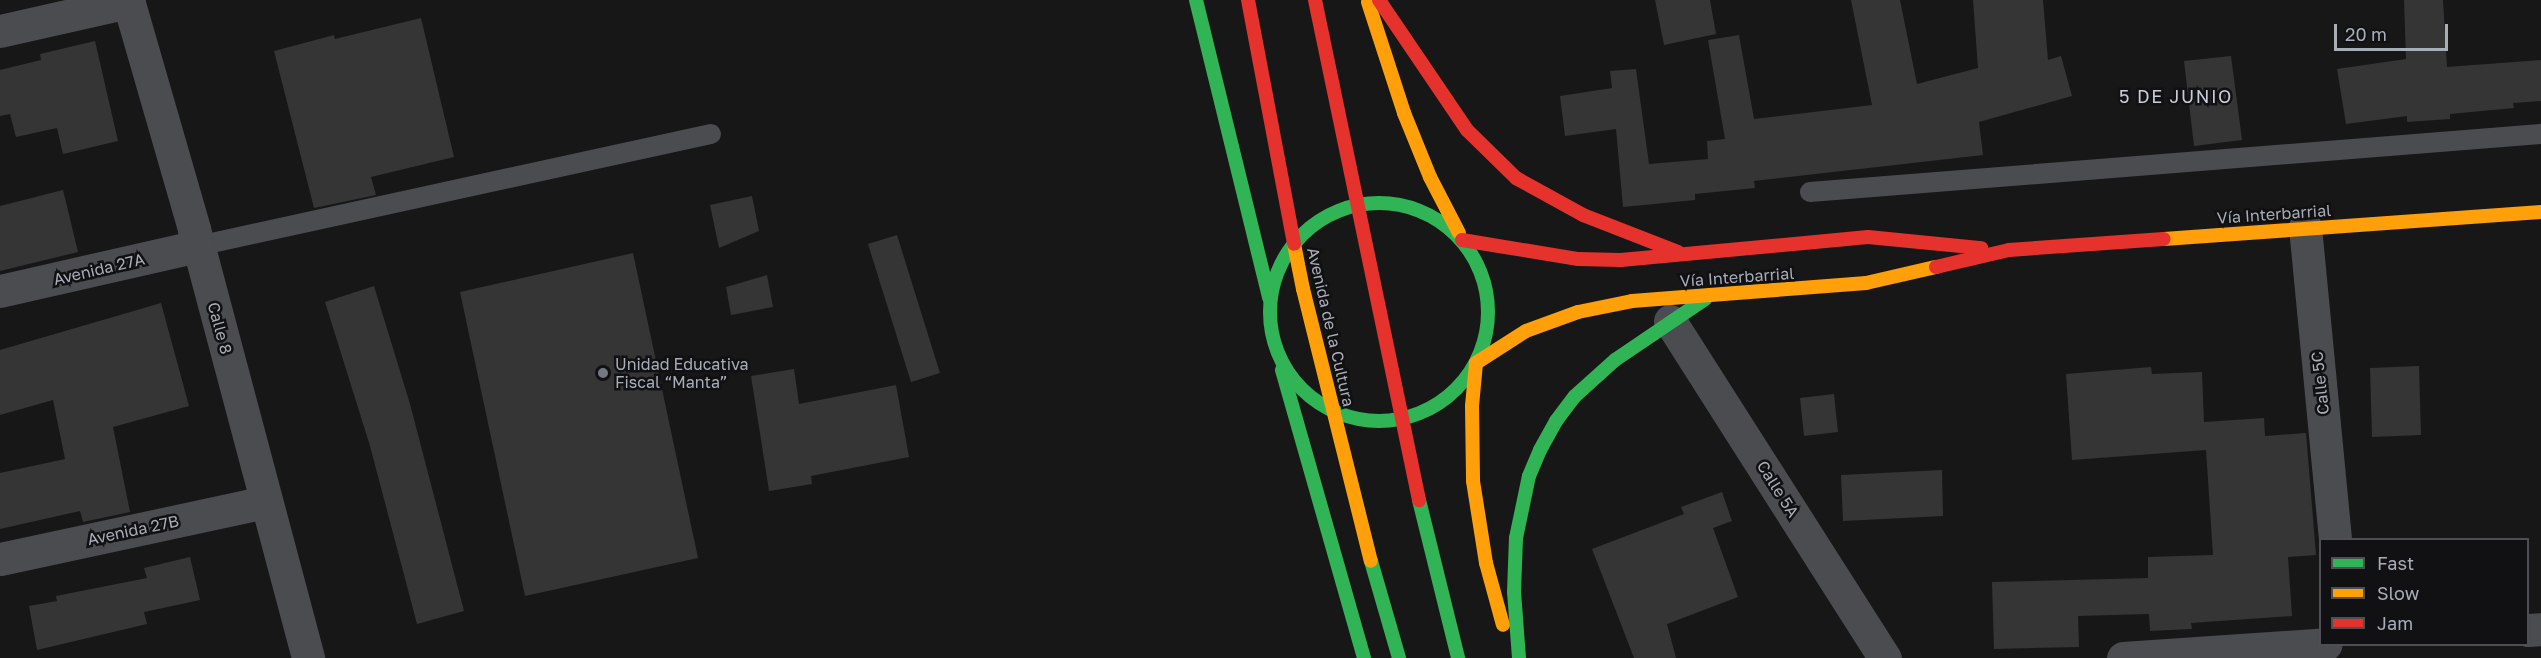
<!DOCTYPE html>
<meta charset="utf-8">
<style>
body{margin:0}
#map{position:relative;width:2541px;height:658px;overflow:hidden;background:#171717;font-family:"Golos Text",sans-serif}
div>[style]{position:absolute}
.building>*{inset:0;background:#353536}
.lane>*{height:20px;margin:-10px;padding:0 10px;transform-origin:10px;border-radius:10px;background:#4b4c50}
.street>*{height:33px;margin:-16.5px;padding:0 16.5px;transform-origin:16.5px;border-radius:16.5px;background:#4b4c50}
.fast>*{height:14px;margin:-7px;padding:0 7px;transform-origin:7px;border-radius:7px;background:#30b455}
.fast>.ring{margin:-7px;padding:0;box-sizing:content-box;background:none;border:14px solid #30b455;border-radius:50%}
.slow>*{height:14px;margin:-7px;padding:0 7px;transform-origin:7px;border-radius:7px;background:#ff9f0a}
.jam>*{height:14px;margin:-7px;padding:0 7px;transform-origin:7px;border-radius:7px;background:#e5322d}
.fast-bridge>*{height:14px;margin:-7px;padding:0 7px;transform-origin:7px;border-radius:7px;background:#30b455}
.slow-bridge>*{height:14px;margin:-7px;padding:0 7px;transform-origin:7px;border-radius:7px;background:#ff9f0a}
.jam-bridge>*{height:14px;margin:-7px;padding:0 7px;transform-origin:7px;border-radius:7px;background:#e5322d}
.dots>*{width:16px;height:16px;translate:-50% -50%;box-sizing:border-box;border:3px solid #111113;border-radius:50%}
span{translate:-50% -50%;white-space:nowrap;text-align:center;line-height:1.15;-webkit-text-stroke:5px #111113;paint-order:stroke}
.street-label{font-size:16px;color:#a8adb8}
.poi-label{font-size:16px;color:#a8adb8}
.left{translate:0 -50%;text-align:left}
.neighbourhood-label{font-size:18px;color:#c9ccd4;letter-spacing:1.5px}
.legend{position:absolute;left:2319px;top:538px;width:210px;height:108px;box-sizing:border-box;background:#111113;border:2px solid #4d4f55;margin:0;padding:8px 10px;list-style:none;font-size:18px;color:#a8adb8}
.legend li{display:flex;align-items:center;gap:12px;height:30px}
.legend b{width:30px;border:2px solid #4d4f55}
.scale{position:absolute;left:2334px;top:24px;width:114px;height:27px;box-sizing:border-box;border:3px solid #a8adb8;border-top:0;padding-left:8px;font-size:18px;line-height:21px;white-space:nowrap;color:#a8adb8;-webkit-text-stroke:4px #111113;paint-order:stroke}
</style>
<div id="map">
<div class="building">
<div style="clip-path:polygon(1655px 0,1710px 0,1716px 34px,1664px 45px)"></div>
<div style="clip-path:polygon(1851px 0,1900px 0,1917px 84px,1978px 68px,1973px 0,2043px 0,2048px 60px,2061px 56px,2072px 96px,1979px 122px,1983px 155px,1754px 181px,1755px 188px,1695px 194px,1695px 200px,1623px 207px,1616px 129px,1565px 136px,1560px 96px,1612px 88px,1610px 71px,1636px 69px,1649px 164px,1708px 159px,1707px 141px,1725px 139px,1708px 40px,1739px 35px,1754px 119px,1872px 105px)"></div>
<div style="clip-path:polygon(2404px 0,2443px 0,2447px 67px,2541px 60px,2541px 101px,2513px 103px,2514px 108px,2450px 114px,2450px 119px,2407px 122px,2407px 116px,2346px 124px,2337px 69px,2406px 59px)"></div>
<div style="clip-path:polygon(421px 18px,454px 157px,371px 177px,376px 195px,314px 208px,274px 51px,334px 35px,335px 39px)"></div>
<div style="clip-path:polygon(95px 41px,118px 141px,63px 154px,57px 128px,16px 137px,10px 114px,0 116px,0 70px,41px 60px,40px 54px)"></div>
<div style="clip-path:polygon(2231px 56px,2242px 140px,2194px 146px,2184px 61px)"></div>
<div style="clip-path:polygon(63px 190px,78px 252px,0 271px,0 206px)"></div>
<div style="clip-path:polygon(752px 196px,759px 231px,719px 248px,710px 205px)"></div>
<div style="clip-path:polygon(897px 235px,940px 373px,911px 382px,868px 244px)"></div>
<div style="clip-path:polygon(633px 253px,698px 558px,525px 596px,460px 292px)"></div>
<div style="clip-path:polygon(767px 275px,773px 307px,731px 315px,726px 287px)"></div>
<div style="clip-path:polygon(374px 286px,410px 404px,464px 611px,417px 624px,370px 446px,325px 302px)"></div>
<div style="clip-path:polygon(161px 303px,189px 406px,113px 427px,130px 512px,83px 522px,80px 511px,0 529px,0 473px,65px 459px,53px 400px,0 415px,0 350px)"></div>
<div style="clip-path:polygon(2419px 366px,2421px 435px,2372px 437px,2370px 368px)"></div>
<div style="clip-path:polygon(2151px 367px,2152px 374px,2202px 372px,2204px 422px,2264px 418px,2265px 436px,2306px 433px,2316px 555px,2288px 557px,2292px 616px,2191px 623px,2192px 629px,2150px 631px,2149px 614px,2078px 616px,2079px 647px,1994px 649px,1992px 582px,2148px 578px,2148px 557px,2213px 555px,2206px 450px,2072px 460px,2066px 374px)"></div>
<div style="clip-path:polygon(794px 369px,799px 404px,896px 385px,909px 457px,811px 476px,812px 484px,769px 491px,751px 376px)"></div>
<div style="clip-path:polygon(1834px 394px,1838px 432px,1804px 436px,1800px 398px)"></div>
<div style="clip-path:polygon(1942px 470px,1943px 516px,1843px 521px,1841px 475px)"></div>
<div style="clip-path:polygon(1722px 492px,1732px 521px,1713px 528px,1738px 597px,1667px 624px,1676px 658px,1634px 658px,1592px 549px,1684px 514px,1681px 507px)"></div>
<div style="clip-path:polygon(190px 557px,200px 600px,144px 612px,147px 624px,37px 650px,29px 606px,57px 601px,56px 596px,147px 578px,144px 568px)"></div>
</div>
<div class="lane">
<div style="left:1810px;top:192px;width:733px;rotate:-4.54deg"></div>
<div style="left:198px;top:246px;width:525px;rotate:-12.32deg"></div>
</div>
<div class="street">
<div style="left:128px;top:0;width:238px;rotate:73.9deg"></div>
<div style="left:194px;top:229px;width:444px;rotate:75.1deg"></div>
<div style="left:0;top:31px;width:132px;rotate:-12.7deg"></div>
<div style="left:2305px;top:227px;width:314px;rotate:84.5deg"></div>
<div style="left:0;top:291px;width:203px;rotate:-12.8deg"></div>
<div style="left:1670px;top:321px;width:400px;rotate:57.5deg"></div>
<div style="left:0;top:559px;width:271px;rotate:-12.1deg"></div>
<div style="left:2528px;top:630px;width:13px;rotate:-4deg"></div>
<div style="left:2123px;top:658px;width:203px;rotate:-3.9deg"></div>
</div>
<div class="fast">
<div style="left:1196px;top:0;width:307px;rotate:76.2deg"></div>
<div class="ring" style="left:1270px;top:203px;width:204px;height:204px"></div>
<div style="left:1282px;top:370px;width:299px;rotate:74.1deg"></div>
<div style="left:1519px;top:658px;width:66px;rotate:-94.3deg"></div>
<div style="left:1514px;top:592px;width:54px;rotate:-87.9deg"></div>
<div style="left:1516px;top:538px;width:63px;rotate:-78.2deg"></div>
<div style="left:1529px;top:476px;width:28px;rotate:-67deg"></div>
<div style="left:1540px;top:450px;width:33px;rotate:-61deg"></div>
<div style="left:1556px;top:421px;width:31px;rotate:-53deg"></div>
<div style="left:1575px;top:396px;width:54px;rotate:-42deg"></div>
<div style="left:1615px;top:360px;width:109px;rotate:-34.1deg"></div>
</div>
<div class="slow">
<div style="left:1368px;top:2px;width:117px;rotate:72deg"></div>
<div style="left:1404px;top:113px;width:69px;rotate:67.9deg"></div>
<div style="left:1430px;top:177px;width:63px;rotate:62.6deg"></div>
<div style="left:2164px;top:239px;width:378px;rotate:-4.1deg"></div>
<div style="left:1476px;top:363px;width:59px;rotate:-32.6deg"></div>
<div style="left:1526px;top:331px;width:55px;rotate:-20.1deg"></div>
<div style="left:1578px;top:312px;width:55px;rotate:-11.5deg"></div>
<div style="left:1632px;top:301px;width:235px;rotate:-4.4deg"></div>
<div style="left:1866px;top:283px;width:72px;rotate:-12.9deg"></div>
<div style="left:1476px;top:363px;width:43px;rotate:95.3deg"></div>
<div style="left:1472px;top:406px;width:75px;rotate:89.2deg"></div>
<div style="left:1473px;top:481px;width:83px;rotate:81deg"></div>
<div style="left:1486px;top:563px;width:64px;rotate:74.7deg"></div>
</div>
<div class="jam">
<div style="left:1379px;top:0;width:157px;rotate:55.9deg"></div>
<div style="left:1467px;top:130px;width:69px;rotate:44.4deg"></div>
<div style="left:1516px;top:178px;width:77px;rotate:28.9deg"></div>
<div style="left:1583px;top:215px;width:102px;rotate:21.3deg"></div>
<div style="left:1462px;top:240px;width:118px;rotate:9.3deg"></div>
<div style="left:1578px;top:259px;width:43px;rotate:1.3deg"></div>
<div style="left:1621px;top:260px;width:248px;rotate:-5.3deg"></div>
<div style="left:1868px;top:237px;width:114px;rotate:5.6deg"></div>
<div style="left:1936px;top:267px;width:75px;rotate:-13.1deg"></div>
<div style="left:2009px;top:250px;width:155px;rotate:-4.1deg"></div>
</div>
<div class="fast-bridge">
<div style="left:1419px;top:500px;width:163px;rotate:76.1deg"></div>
<div style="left:1371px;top:561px;width:101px;rotate:73.9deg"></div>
</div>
<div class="slow-bridge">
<div style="left:1294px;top:244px;width:46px;rotate:78.7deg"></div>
<div style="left:1303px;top:289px;width:280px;rotate:76deg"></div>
</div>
<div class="jam-bridge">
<div style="left:1248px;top:0;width:248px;rotate:79.3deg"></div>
<div style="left:1315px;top:0;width:511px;rotate:78.25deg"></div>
</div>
<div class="dots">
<div style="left:603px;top:373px;background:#757880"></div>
</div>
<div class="street-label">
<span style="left:2274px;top:214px;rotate:-4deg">Vía Interbarrial</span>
<span style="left:99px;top:269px;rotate:-13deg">Avenida 27A</span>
<span style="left:1737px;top:277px;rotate:-4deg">Vía Interbarrial</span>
<span style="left:1331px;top:327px;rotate:77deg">Avenida de la Cultura</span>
<span style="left:220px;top:328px;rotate:75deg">Calle 8</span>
<span style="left:2320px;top:383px;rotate:-96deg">Calle 5C</span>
<span style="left:1778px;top:489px;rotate:58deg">Calle 5A</span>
<span style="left:133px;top:530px;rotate:-12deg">Avenida 27B</span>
</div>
<div class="poi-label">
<span class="left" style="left:615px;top:373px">Unidad Educativa<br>Fiscal “Manta”</span>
</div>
<div class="neighbourhood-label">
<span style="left:2176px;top:96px">5 DE JUNIO</span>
</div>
<ul class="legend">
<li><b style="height:8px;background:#30b455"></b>Fast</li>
<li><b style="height:8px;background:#ff9f0a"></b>Slow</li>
<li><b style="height:8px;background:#e5322d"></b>Jam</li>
</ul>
<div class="scale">20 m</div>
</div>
